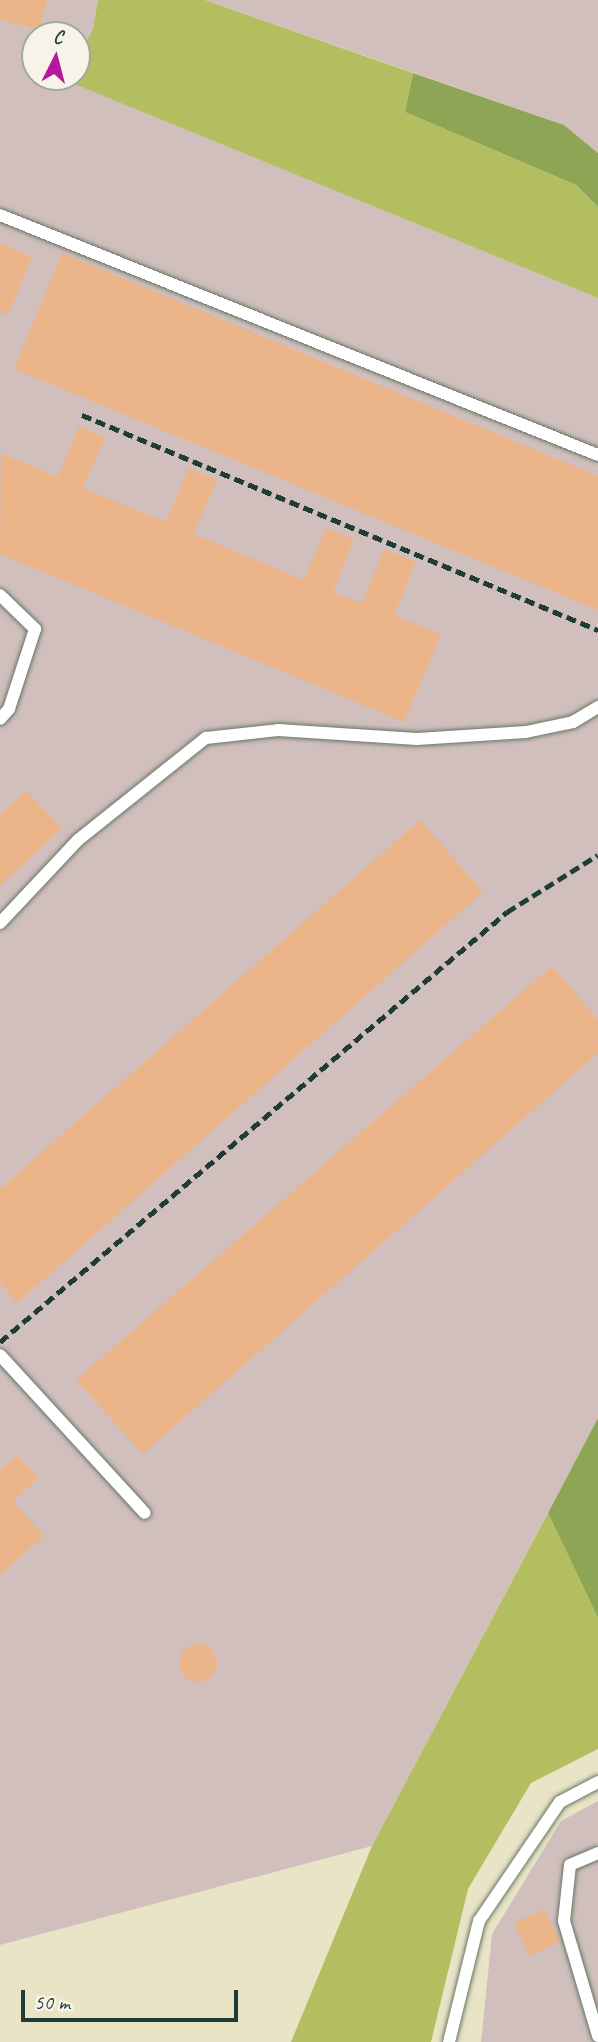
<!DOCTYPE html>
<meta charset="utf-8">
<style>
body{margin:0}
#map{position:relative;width:598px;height:2042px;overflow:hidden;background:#eae4c6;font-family:Caveat,sans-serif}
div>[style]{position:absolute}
.industrial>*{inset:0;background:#d1bfbd}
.green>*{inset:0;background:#b3be60}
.forest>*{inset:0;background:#8ea556}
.building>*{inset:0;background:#ecb489}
.round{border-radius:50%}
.roads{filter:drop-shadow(0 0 2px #667767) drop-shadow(0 0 2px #667767)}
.lane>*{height:12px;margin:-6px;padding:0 6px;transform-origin:6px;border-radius:6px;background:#fff}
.rail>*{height:5px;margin-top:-2.5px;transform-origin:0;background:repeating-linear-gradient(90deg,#1f3d34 0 10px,transparent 0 15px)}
span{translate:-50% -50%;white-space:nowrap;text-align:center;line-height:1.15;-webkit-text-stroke:7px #f7f3e8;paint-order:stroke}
.north{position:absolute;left:21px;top:21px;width:70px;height:70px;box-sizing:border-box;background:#f7f3e8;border:2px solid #a1aaa0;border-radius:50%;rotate:6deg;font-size:19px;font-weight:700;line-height:28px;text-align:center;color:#1f3d34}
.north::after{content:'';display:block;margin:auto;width:24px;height:32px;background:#b5179e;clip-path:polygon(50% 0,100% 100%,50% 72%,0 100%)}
.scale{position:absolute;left:21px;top:1990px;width:217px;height:32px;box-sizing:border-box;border:4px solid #1f3d34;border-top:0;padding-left:9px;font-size:21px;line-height:24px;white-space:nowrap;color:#1f3d34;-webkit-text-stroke:5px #f7f3e8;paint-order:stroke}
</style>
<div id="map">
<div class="industrial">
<div style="clip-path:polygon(0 0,98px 0,93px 28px,77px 61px,77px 35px,35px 35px,35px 77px,69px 77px,68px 81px,598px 298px,598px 1418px,372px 1846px,0 1945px)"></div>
<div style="clip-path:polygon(205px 0,598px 0,598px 153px,564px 125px)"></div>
<div style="clip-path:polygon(598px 1801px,598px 2042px,481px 2042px,492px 1934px,561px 1821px)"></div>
</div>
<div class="green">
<div style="clip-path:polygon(98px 0,205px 0,413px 73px,405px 112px,576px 185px,598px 207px,598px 298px,67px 81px,69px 77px,77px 77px,77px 61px,93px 28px)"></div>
<div style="clip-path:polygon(548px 1513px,598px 1618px,598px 1749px,531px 1783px,468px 1889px,431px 2042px,291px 2042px,372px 1846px)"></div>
</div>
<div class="forest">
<div style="clip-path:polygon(413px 73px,564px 125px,598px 153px,598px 207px,576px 185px,405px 112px)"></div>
<div style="clip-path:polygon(598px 1418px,598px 1618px,548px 1513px)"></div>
</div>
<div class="building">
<div style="clip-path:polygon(0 0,47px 0,40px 30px,0 20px)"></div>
<div style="clip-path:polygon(0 243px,32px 257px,8px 315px,0 312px)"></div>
<div style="clip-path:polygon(62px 253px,598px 476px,598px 610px,14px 369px)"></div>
<div style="clip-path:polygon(79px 426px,105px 437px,83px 488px,166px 522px,189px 468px,217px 480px,194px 534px,304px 580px,326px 528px,354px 539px,333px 592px,362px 604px,384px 549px,416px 562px,394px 615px,441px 635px,404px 722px,0 554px,1px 453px,58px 477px)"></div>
<div style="clip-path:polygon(26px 791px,62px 828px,0 886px,0 815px)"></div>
<div style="clip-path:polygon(420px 820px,483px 892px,17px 1303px,0 1282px,0 1189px)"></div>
<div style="clip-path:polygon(552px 966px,598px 1020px,598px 1053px,143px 1454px,76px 1380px)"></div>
<div style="clip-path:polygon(17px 1455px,38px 1478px,13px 1501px,44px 1536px,0 1575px,0 1470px)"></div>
<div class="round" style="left:179px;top:1644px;width:38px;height:38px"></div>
<div style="clip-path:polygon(544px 1909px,560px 1941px,530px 1956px,514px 1923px)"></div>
</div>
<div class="roads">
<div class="lane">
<div style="left:0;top:215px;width:644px;rotate:21.87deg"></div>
<div style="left:0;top:595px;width:49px;rotate:44.2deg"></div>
<div style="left:35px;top:629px;width:84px;rotate:108deg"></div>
<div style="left:9px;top:709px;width:13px;rotate:132deg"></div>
<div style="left:0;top:923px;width:114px;rotate:-46.8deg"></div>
<div style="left:78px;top:840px;width:164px;rotate:-38.6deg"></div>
<div style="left:206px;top:738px;width:72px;rotate:-6.3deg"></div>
<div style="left:278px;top:730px;width:139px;rotate:3.7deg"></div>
<div style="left:417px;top:739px;width:109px;rotate:-3.7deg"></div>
<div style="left:526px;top:732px;width:48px;rotate:-12deg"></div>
<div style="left:573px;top:722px;width:29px;rotate:-31deg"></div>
<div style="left:0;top:1355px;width:214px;rotate:47.5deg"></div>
<div style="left:598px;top:1853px;width:30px;rotate:157deg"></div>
<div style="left:570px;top:1865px;width:56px;rotate:96.1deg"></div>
<div style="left:564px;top:1921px;width:120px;rotate:73.5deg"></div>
<div style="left:449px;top:2042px;width:125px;rotate:-76.1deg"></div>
<div style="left:479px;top:1921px;width:144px;rotate:-55.8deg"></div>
<div style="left:560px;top:1802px;width:43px;rotate:-27.8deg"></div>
</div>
</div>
<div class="rail">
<div style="left:82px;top:415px;width:559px;rotate:22.62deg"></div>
<div style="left:0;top:1342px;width:665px;rotate:-40.3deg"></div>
<div style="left:507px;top:912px;width:107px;rotate:-32.1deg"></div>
</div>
<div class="north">С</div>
<div class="scale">50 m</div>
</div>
